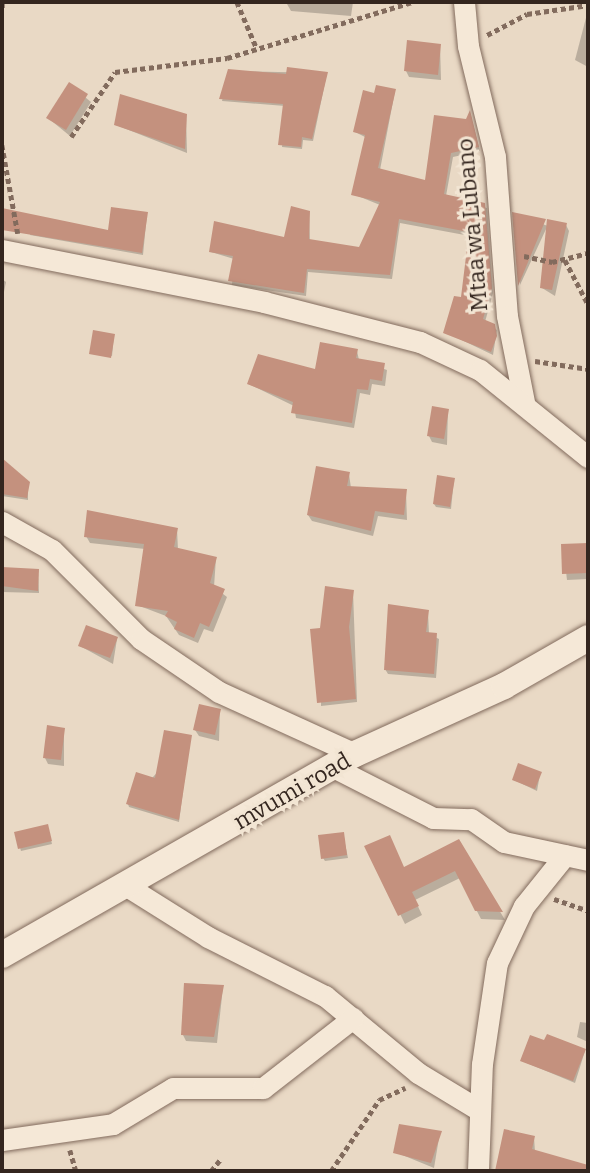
<!DOCTYPE html>
<style>
body{margin:0}
#map{position:relative;width:590px;height:1173px;overflow:hidden;background:#e9d9c5;font-family:Bitter,serif}
div>[style]{position:absolute}
.shadow>*{inset:0;background:#0003}
.building>*{inset:0;background:#c4917e}
.path>*{height:4.5px;margin-top:-2.25px;transform-origin:0;background:repeating-linear-gradient(90deg,#826b5d 0 5px,transparent 0 8.5px)}
.roads{filter:drop-shadow(0 0 2px #826b5d) drop-shadow(0 0 2px #826b5d)}
.minor>*{height:21px;margin:-10.5px;padding:0 10.5px;transform-origin:10.5px;border-radius:10.5px;background:#f5e8d7}
.tertiary>*{height:26px;margin:-13px;padding:0 13px;transform-origin:13px;border-radius:13px;background:#f5e8d7}
span{translate:-50% -50%;white-space:nowrap;text-align:center;line-height:1.15;-webkit-text-stroke:6px #f2e5d3;paint-order:stroke}
.street-label{font-size:23px;color:#34261f}
.frame{position:absolute;inset:0;border:4px solid #34261f;pointer-events:none}
</style>
<div id="map">
<div class="shadow">
<div style="clip-path:polygon(353px 2px,351px 16px,291px 11px,287px 4px)"></div>
<div style="clip-path:polygon(587px 14px,588px 14px,588px 67px,575px 60px)"></div>
<div style="clip-path:polygon(440px 45px,441px 80px,409px 77px,406px 71px)"></div>
<div style="clip-path:polygon(229px 71px,327px 73px,313px 141px,303px 140px,302px 149px,282px 147px,285px 106px,222px 101px)"></div>
<div style="clip-path:polygon(69px 84px,91px 102px,70px 136px,48px 118px)"></div>
<div style="clip-path:polygon(395px 91px,380px 170px,426px 182px,471px 116px,480px 151px,453px 157px,446px 196px,487px 208px,493px 293px,485px 322px,497px 330px,493px 355px,445px 332px,463px 300px,470px 236px,400px 223px,392px 279px,308px 272px,306px 296px,232px 285px,234px 259px,211px 252px,285px 239px,309px 213px,310px 241px,360px 249px,380px 205px,353px 194px,367px 138px,355px 132px,376px 95px)"></div>
<div style="clip-path:polygon(186px 115px,187px 153px,116px 125px)"></div>
<div style="clip-path:polygon(147px 214px,143px 255px,30px 235px,34px 217px,109px 232px)"></div>
<div style="clip-path:polygon(514px 214px,548px 226px,566px 225px,569px 231px,555px 296px,542px 288px,547px 227px,520px 285px)"></div>
<div style="clip-path:polygon(2px 279px,6px 282px,2px 302px)"></div>
<div style="clip-path:polygon(114px 335px,112px 356px,91px 352px)"></div>
<div style="clip-path:polygon(357px 351px,359px 360px,387px 370px,385px 386px,372px 384px,370px 395px,360px 393px,354px 428px,296px 418px,294px 406px,249px 384px,317px 371px)"></div>
<div style="clip-path:polygon(448px 410px,447px 445px,432px 442px,429px 436px)"></div>
<div style="clip-path:polygon(2px 468px,28px 483px,28px 500px,2px 496px)"></div>
<div style="clip-path:polygon(349px 474px,351px 488px,406px 491px,407px 520px,378px 516px,373px 536px,312px 521px,308px 515px)"></div>
<div style="clip-path:polygon(454px 479px,451px 509px,436px 507px,434px 504px)"></div>
<div style="clip-path:polygon(177px 529px,178px 550px,216px 558px,214px 587px,227px 597px,213px 632px,204px 629px,198px 643px,179px 635px,166px 616px,137px 605px,145px 549px,90px 543px,86px 536px)"></div>
<div style="clip-path:polygon(588px 545px,588px 579px,567px 580px,563px 546px)"></div>
<div style="clip-path:polygon(2px 569px,38px 571px,39px 593px,2px 592px)"></div>
<div style="clip-path:polygon(353px 591px,357px 702px,321px 706px,322px 629px)"></div>
<div style="clip-path:polygon(428px 612px,429px 634px,439px 639px,436px 678px,388px 674px,385px 669px)"></div>
<div style="clip-path:polygon(117px 639px,113px 664px,80px 646px)"></div>
<div style="clip-path:polygon(220px 711px,219px 741px,199px 736px,195px 730px)"></div>
<div style="clip-path:polygon(64px 729px,64px 766px,48px 764px,45px 758px)"></div>
<div style="clip-path:polygon(190px 737px,179px 822px,129px 807px,128px 804px)"></div>
<div style="clip-path:polygon(540px 774px,537px 791px,514px 780px)"></div>
<div style="clip-path:polygon(48px 828px,52px 844px,21px 851px,16px 834px)"></div>
<div style="clip-path:polygon(343px 834px,348px 858px,325px 861px,323px 858px)"></div>
<div style="clip-path:polygon(459px 842px,505px 920px,481px 919px,460px 878px,415px 900px,422px 915px,405px 924px,367px 847px,404px 869px)"></div>
<div style="clip-path:polygon(223px 987px,217px 1043px,186px 1041px,183px 1035px)"></div>
<div style="clip-path:polygon(580px 1022px,588px 1023px,588px 1042px,577px 1037px)"></div>
<div style="clip-path:polygon(585px 1051px,575px 1083px,522px 1061px)"></div>
<div style="clip-path:polygon(506px 1131px,534px 1137px,535px 1152px,563px 1164px,562px 1171px,498px 1171px)"></div>
<div style="clip-path:polygon(440px 1132px,434px 1168px,395px 1152px)"></div>
</div>
<div class="building">
<div style="clip-path:polygon(407px 40px,441px 44px,438px 75px,404px 71px)"></div>
<div style="clip-path:polygon(287px 67px,328px 72px,312px 139px,302px 137px,301px 147px,278px 145px,283px 104px,219px 99px,228px 69px,286px 74px)"></div>
<div style="clip-path:polygon(69px 82px,88px 94px,66px 130px,46px 118px)"></div>
<div style="clip-path:polygon(376px 85px,396px 89px,378px 168px,425px 180px,434px 115px,466px 119px,470px 110px,479px 147px,451px 153px,444px 194px,485px 203px,492px 288px,483px 319px,495px 324px,497px 336px,491px 352px,443px 333px,454px 296px,461px 297px,469px 232px,399px 219px,390px 275px,307px 269px,304px 293px,228px 281px,233px 256px,209px 252px,214px 221px,284px 237px,291px 206px,310px 211px,309px 239px,359px 247px,380px 202px,351px 195px,365px 135px,353px 132px,363px 90px,374px 93px)"></div>
<div style="clip-path:polygon(120px 94px,187px 114px,185px 149px,114px 125px)"></div>
<div style="clip-path:polygon(111px 207px,148px 212px,142px 253px,2px 230px,2px 208px,108px 230px)"></div>
<div style="clip-path:polygon(512px 212px,546px 219px,518px 286px)"></div>
<div style="clip-path:polygon(547px 219px,567px 223px,552px 290px,540px 288px)"></div>
<div style="clip-path:polygon(93px 330px,115px 334px,111px 358px,89px 354px)"></div>
<div style="clip-path:polygon(320px 342px,358px 349px,356px 358px,385px 363px,382px 381px,370px 379px,368px 390px,357px 389px,352px 423px,291px 413px,293px 402px,247px 384px,258px 354px,315px 369px)"></div>
<div style="clip-path:polygon(432px 406px,449px 409px,444px 439px,427px 436px)"></div>
<div style="clip-path:polygon(2px 458px,30px 482px,27px 498px,2px 494px)"></div>
<div style="clip-path:polygon(316px 466px,350px 472px,347px 486px,407px 489px,404px 515px,375px 511px,371px 531px,307px 515px)"></div>
<div style="clip-path:polygon(437px 475px,455px 478px,450px 507px,433px 504px)"></div>
<div style="clip-path:polygon(87px 510px,178px 528px,174px 547px,217px 557px,210px 583px,225px 589px,209px 627px,200px 623px,194px 638px,174px 629px,177px 622px,165px 616px,168px 611px,135px 606px,144px 544px,84px 537px)"></div>
<div style="clip-path:polygon(588px 543px,588px 573px,562px 574px,561px 544px)"></div>
<div style="clip-path:polygon(2px 567px,39px 569px,38px 591px,2px 586px)"></div>
<div style="clip-path:polygon(325px 586px,354px 590px,349px 627px,356px 699px,317px 703px,310px 629px,320px 628px)"></div>
<div style="clip-path:polygon(388px 604px,429px 610px,426px 632px,437px 633px,434px 674px,384px 670px)"></div>
<div style="clip-path:polygon(86px 625px,118px 637px,110px 658px,78px 646px)"></div>
<div style="clip-path:polygon(199px 704px,221px 709px,215px 735px,193px 730px)"></div>
<div style="clip-path:polygon(47px 725px,65px 728px,61px 760px,43px 758px)"></div>
<div style="clip-path:polygon(164px 730px,192px 735px,179px 820px,126px 804px,136px 772px,155px 778px)"></div>
<div style="clip-path:polygon(518px 763px,542px 772px,535px 789px,512px 780px)"></div>
<div style="clip-path:polygon(48px 824px,52px 841px,18px 849px,14px 832px)"></div>
<div style="clip-path:polygon(344px 832px,347px 855px,321px 859px,318px 835px)"></div>
<div style="clip-path:polygon(390px 835px,404px 867px,459px 839px,503px 912px,475px 911px,455px 871px,412px 892px,419px 906px,398px 916px,364px 846px)"></div>
<div style="clip-path:polygon(184px 983px,224px 985px,214px 1037px,181px 1035px)"></div>
<div style="clip-path:polygon(547px 1034px,586px 1049px,573px 1081px,520px 1061px,530px 1035px,544px 1040px)"></div>
<div style="clip-path:polygon(399px 1124px,442px 1131px,431px 1163px,393px 1153px)"></div>
<div style="clip-path:polygon(504px 1129px,535px 1136px,532px 1149px,588px 1165px,588px 1171px,495px 1171px)"></div>
</div>
<div class="path">
<div style="left:237px;top:2px;width:51px;rotate:66.9deg"></div>
<div style="left:2px;top:8px;width:6px;rotate:-90deg"></div>
<div style="left:487px;top:35px;width:45px;rotate:-27.7deg"></div>
<div style="left:527px;top:14px;width:62px;rotate:-8.4deg"></div>
<div style="left:71px;top:137px;width:78px;rotate:-55.9deg"></div>
<div style="left:115px;top:72px;width:113px;rotate:-7.1deg"></div>
<div style="left:227px;top:58px;width:194px;rotate:-16.8deg"></div>
<div style="left:2px;top:145px;width:90px;rotate:79.8deg"></div>
<div style="left:524px;top:256px;width:29px;rotate:12deg"></div>
<div style="left:552px;top:262px;width:37px;rotate:-14deg"></div>
<div style="left:565px;top:260px;width:50px;rotate:62.4deg"></div>
<div style="left:535px;top:361px;width:54px;rotate:8.6deg"></div>
<div style="left:554px;top:899px;width:36px;rotate:19deg"></div>
<div style="left:70px;top:1150px;width:22px;rotate:74deg"></div>
<div style="left:211px;top:1171px;width:14px;rotate:-51deg"></div>
<div style="left:331px;top:1171px;width:86px;rotate:-55.9deg"></div>
<div style="left:379px;top:1100px;width:29px;rotate:-25deg"></div>
</div>
<div class="roads">
<div class="minor">
<div style="left:464px;top:2px;width:44px;rotate:84.8deg"></div>
<div style="left:468px;top:46px;width:114px;rotate:76.3deg"></div>
<div style="left:495px;top:157px;width:159px;rotate:85.7deg"></div>
<div style="left:507px;top:316px;width:88px;rotate:78.8deg"></div>
<div style="left:2px;top:250px;width:267px;rotate:11.2deg"></div>
<div style="left:264px;top:302px;width:161px;rotate:14.4deg"></div>
<div style="left:420px;top:342px;width:66px;rotate:25deg"></div>
<div style="left:480px;top:370px;width:139px;rotate:38.9deg"></div>
<div style="left:2px;top:522px;width:57px;rotate:29.2deg"></div>
<div style="left:52px;top:550px;width:126px;rotate:45deg"></div>
<div style="left:141px;top:639px;width:94px;rotate:34.2deg"></div>
<div style="left:219px;top:692px;width:149px;rotate:24.5deg"></div>
<div style="left:335px;top:768px;width:110px;rotate:27deg"></div>
<div style="left:433px;top:818px;width:38px;rotate:2deg"></div>
<div style="left:471px;top:819px;width:40px;rotate:34.9deg"></div>
<div style="left:504px;top:842px;width:86px;rotate:12.1deg"></div>
<div style="left:125px;top:885px;width:98px;rotate:32.1deg"></div>
<div style="left:208px;top:937px;width:131px;rotate:26.8deg"></div>
<div style="left:325px;top:996px;width:121px;rotate:39.6deg"></div>
<div style="left:418px;top:1073px;width:71px;rotate:31.2deg"></div>
<div style="left:2px;top:1140px;width:112px;rotate:-8.2deg"></div>
<div style="left:113px;top:1124px;width:70px;rotate:-31deg"></div>
<div style="left:173px;top:1088px;width:90px"></div>
<div style="left:263px;top:1088px;width:114px;rotate:-37.9deg"></div>
<div style="left:478px;top:1171px;width:107px;rotate:-87.9deg"></div>
<div style="left:482px;top:1064px;width:102px;rotate:-81.6deg"></div>
<div style="left:497px;top:963px;width:63px;rotate:-64.7deg"></div>
<div style="left:524px;top:906px;width:65px;rotate:-51.2deg"></div>
</div>
<div class="tertiary">
<div style="left:2px;top:955px;width:406px;rotate:-29.7deg"></div>
<div style="left:355px;top:754px;width:164px;rotate:-24.5deg"></div>
<div style="left:504px;top:686px;width:97px;rotate:-29.7deg"></div>
</div>
</div>
<div class="street-label">
<span style="left:472px;top:225px;rotate:-95deg">Mtaa wa Lubano</span>
<span style="left:292px;top:791px;rotate:-30deg">mvumi road</span>
</div>
<div class="frame"></div>
</div>
